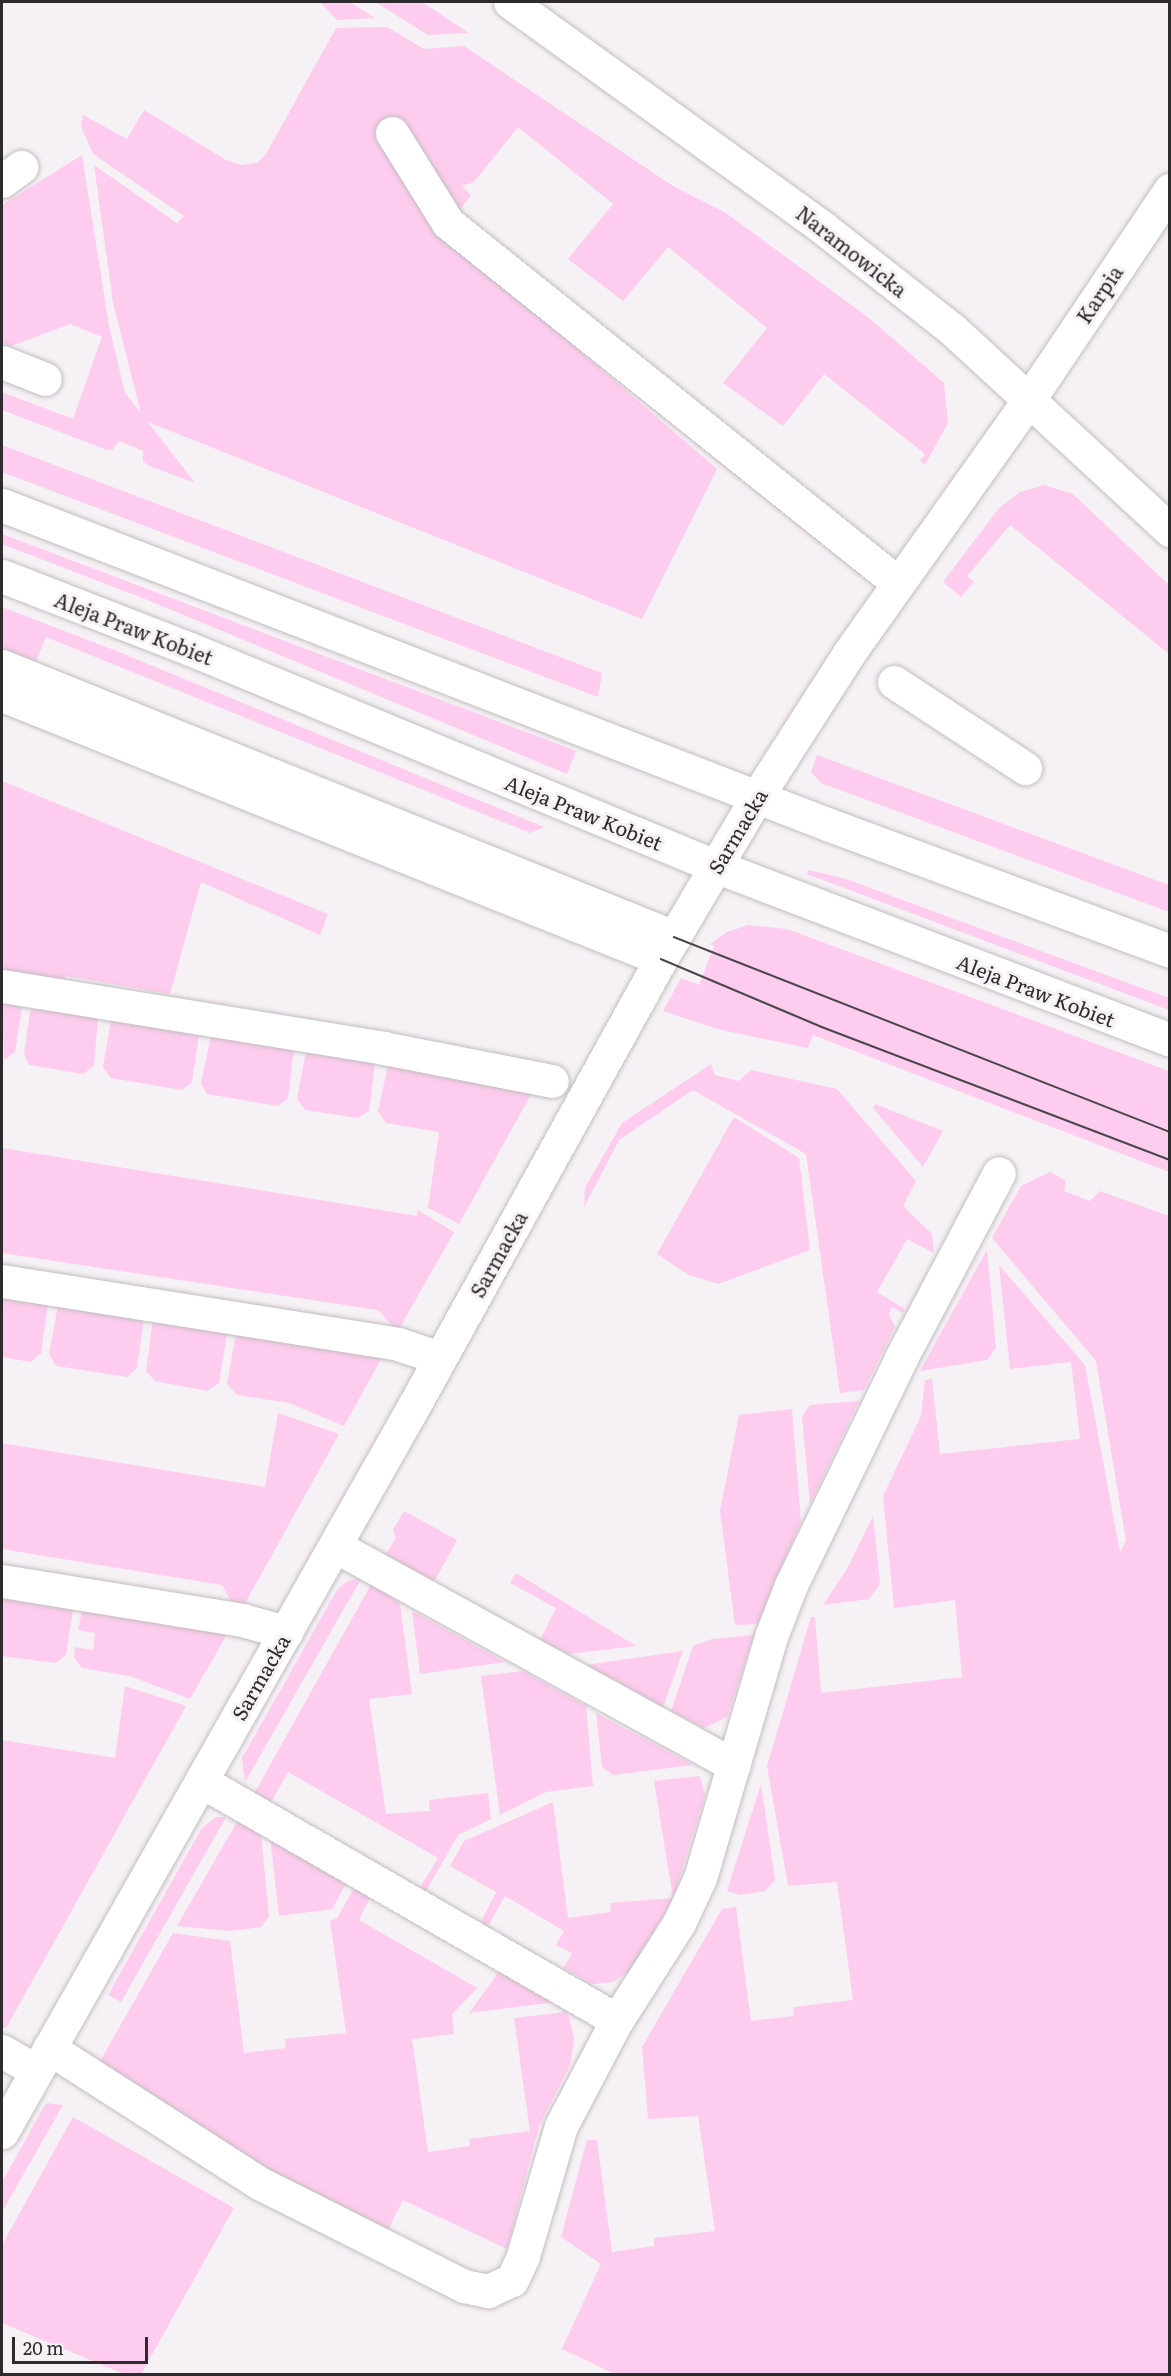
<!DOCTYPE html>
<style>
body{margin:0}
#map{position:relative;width:1171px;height:2376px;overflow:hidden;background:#f6f1f5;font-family:Literata,serif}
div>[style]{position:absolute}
.green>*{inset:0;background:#feccee}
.roads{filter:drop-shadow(0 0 2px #c2bdc0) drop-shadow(0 0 2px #c2bdc0)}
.minor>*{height:33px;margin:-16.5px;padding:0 16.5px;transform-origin:16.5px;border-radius:16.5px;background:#fff}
.tram>*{height:1.5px;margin:-0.75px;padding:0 0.75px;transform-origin:0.75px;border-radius:0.75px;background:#494749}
span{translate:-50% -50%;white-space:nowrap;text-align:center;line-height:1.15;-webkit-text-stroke:6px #f6f1f5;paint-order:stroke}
.street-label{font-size:20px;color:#2d2b2d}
.frame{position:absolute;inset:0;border:3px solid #2d2b2d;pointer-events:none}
.scale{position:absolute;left:12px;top:2337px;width:136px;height:27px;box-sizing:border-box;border:3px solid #2d2b2d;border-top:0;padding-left:8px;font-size:18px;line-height:21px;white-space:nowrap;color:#2d2b2d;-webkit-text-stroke:4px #f6f1f5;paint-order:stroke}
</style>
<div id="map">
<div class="green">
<div style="clip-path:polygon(320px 2px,350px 2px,375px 18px,337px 20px)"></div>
<div style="clip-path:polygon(375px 2px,422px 2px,469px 33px,428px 35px)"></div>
<div style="clip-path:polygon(387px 27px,424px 49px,464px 46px,673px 186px,726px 213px,869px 318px,944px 383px,948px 423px,925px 465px,920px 461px,925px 454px,824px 374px,783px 426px,723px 383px,767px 328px,668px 247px,623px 301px,568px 259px,613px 204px,518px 127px,474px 182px,462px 186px,471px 195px,443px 233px,717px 469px,642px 619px,148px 422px,195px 483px,147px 465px,143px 461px,143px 451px,119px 441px,112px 450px,107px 450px,2px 410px,2px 392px,73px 419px,102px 337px,70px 324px,11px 346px,2px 343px,2px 205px,82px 155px,109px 326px,125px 393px,141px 413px,113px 303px,94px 165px,177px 223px,184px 216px,93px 154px,81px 126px,83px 115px,127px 139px,144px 110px,226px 160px,241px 165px,257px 163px,266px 154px,336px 28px)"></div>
<div style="clip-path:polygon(2px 445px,602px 673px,598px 697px,2px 472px)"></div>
<div style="clip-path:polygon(1044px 485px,1073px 494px,1169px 585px,1169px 654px,1010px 525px,967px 576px,974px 582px,961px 597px,943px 582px,999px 508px,1020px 492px)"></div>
<div style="clip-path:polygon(2px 534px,576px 751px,567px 774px,145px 599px,2px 544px)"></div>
<div style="clip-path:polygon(2px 607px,119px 652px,544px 827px,530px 833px,46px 637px,33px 668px,2px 650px)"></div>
<div style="clip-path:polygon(817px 755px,1169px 885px,1169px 912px,821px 783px,811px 772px)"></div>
<div style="clip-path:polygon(2px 781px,328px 914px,320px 935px,201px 882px,170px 994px,66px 976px,61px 984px,2px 974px)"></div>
<div style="clip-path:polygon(808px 870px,843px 878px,1169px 998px,1169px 1010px,807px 874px)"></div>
<div style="clip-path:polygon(748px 925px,787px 929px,1169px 1071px,1169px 1172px,813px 1035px,808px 1048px,721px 1030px,663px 1011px,681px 978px,699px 985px,714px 946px,710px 944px,727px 932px)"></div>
<div style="clip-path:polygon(2px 1000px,22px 1008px,15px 1052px,4px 1060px)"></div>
<div style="clip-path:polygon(36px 1007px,98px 1016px,94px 1066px,83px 1074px,29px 1065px,24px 1054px,30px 1012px)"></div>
<div style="clip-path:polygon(111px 1020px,199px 1035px,192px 1082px,182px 1090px,111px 1078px,103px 1067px)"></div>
<div style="clip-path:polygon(211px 1035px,294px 1048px,288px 1098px,278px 1106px,207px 1094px,201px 1083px)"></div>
<div style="clip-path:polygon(306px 1051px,375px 1062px,369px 1111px,358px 1118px,305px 1110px,297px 1099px)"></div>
<div style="clip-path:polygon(711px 1064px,715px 1075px,739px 1081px,751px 1070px,837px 1089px,916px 1181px,903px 1206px,932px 1234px,934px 1253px,907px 1239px,877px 1292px,905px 1309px,903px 1313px,892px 1307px,889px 1314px,895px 1327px,864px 1390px,840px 1393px,806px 1154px,693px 1090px,619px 1140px,584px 1207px,585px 1188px,622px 1123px)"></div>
<div style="clip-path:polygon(388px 1065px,534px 1089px,459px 1224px,428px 1208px,439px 1132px,386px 1123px,378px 1112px)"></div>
<div style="clip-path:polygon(875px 1104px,943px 1131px,923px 1167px,873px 1108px)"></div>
<div style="clip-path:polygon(734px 1117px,799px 1158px,810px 1250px,718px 1284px,689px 1275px,657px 1254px)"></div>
<div style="clip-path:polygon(2px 1148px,417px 1216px,418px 1210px,454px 1232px,399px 1329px,394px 1328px,378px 1310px,2px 1253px)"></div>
<div style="clip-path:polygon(1050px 1172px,1066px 1181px,1064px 1191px,1090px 1201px,1100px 1191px,1169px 1216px,1169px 2374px,615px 2374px,562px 2349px,601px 2264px,561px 2237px,585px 2147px,587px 2140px,597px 2140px,612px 2252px,654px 2246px,654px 2238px,715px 2231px,698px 2116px,648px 2119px,642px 2047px,722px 1909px,736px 1907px,751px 2021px,794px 2016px,793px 2007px,853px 2000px,837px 1882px,788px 1886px,767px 1766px,811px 1617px,815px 1617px,821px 1693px,962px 1677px,955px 1600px,894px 1608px,883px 1496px,921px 1416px,925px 1380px,932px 1379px,940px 1454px,1080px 1439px,1071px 1362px,1010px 1369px,999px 1265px,1085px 1365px,1120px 1552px,1126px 1540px,1096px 1361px,992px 1238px,1021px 1186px)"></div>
<div style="clip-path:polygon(987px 1250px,996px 1348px,987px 1360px,920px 1371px)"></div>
<div style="clip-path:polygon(2px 1292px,48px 1304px,41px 1353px,31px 1362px,2px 1357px)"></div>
<div style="clip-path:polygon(58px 1305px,144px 1318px,137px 1368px,127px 1377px,56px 1366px,49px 1354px)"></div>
<div style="clip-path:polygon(153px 1320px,227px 1333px,219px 1383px,207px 1391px,155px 1381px,146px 1371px)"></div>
<div style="clip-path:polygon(236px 1332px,385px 1352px,344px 1426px,289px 1403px,237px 1395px,227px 1384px)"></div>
<div style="clip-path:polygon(859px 1401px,810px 1504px,802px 1416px,810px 1405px)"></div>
<div style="clip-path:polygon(792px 1409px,801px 1522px,758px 1624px,735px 1625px,720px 1511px,739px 1415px)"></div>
<div style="clip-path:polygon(278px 1413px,339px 1434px,243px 1607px,233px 1605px,222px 1585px,2px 1549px,2px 1443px,265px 1487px)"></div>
<div style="clip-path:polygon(404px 1511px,457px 1540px,434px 1582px,385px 1555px,396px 1538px,393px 1530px)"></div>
<div style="clip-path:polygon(873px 1516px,880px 1584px,869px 1599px,823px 1605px,848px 1567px)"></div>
<div style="clip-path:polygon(516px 1573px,636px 1646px,568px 1654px,540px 1640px,556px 1608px,510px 1583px)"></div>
<div style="clip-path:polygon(362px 1577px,245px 1782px,242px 1758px,337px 1590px,346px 1582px)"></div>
<div style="clip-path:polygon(373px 1581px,400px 1604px,412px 1694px,369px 1699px,386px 1814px,430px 1811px,429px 1800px,488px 1793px,491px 1819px,458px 1835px,426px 1891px,420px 1888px,438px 1858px,288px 1772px,271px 1802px,255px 1792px)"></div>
<div style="clip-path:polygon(2px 1598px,73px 1609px,66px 1655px,55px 1663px,2px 1656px)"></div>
<div style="clip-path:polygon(82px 1610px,229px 1631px,190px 1699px,130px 1676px,82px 1668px,74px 1657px,75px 1647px,93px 1650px,95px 1633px,78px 1630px)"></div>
<div style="clip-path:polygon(412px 1611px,505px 1662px,420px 1674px)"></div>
<div style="clip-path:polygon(754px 1635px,727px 1717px,704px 1728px,671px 1711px,693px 1646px,712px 1639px)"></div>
<div style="clip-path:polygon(683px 1651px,663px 1707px,586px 1665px)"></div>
<div style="clip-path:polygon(522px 1671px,586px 1706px,593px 1786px,546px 1792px,500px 1815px,481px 1676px)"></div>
<div style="clip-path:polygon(125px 1686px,186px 1706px,6px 2028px,2px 2028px,2px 1740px,115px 1758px)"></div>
<div style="clip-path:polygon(596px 1713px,693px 1765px,613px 1775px,602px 1767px)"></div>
<div style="clip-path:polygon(700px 1776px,705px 1795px,675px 1893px,672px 1901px,631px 1970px,613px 1982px,592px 1984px,564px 1968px,572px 1953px,556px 1945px,564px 1931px,505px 1896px,488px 1926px,481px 1922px,496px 1892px,450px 1866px,464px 1841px,553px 1802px,568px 1918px,611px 1912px,610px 1903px,673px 1898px,654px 1781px)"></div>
<div style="clip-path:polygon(761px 1784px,775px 1880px,765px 1891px,740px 1895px,727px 1891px)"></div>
<div style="clip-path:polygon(216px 1817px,226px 1817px,121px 2002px,108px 1995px,202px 1828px)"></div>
<div style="clip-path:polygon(238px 1820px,261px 1834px,269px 1917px,261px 1927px,230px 1931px,177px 1926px)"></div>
<div style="clip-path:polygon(270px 1837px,347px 1882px,332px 1909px,279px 1916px)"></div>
<div style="clip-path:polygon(355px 1887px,371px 1896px,359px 1920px,477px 1988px,452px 2014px,454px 2034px,412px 2039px,428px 2152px,470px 2146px,469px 2139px,530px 2131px,514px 2018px,566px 2012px,569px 2017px,574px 2039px,570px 2065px,539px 2126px,507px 2249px,403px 2200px,387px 2232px,300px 2191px,99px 2063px,173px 1933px,230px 1941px,244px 2053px,286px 2048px,285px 2039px,346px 2033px,330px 1921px,337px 1918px)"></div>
<div style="clip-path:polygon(500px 1970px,555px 2002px,469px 2013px)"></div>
<div style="clip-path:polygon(46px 2103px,63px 2105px,2px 2212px,2px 2182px)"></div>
<div style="clip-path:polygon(73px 2117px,234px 2208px,141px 2374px,124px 2374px,2px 2323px,2px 2245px)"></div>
</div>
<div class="roads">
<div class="minor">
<div style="left:510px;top:2px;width:386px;rotate:35.8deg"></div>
<div style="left:823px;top:228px;width:164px;rotate:38.1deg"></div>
<div style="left:952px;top:329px;width:297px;rotate:42.7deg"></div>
<div style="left:392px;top:133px;width:106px;rotate:58.1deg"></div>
<div style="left:448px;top:223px;width:576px;rotate:38.66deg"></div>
<div style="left:2px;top:181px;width:24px;rotate:-36deg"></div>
<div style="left:2px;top:362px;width:46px;rotate:21.6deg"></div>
<div style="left:2px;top:505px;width:885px;rotate:21.14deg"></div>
<div style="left:827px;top:824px;width:366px;rotate:20.3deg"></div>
<div style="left:2px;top:576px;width:202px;rotate:21.2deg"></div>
<div style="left:190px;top:649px;width:568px;rotate:22.46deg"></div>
<div style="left:715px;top:866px;width:487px;rotate:20.9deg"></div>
<div style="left:2px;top:666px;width:725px;rotate:21.96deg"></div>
<div style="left:894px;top:682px;width:157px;rotate:33.3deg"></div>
<div style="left:2px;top:695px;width:710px;rotate:21.83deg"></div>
<div style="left:2px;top:986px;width:387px;rotate:9.2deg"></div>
<div style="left:384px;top:1048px;width:171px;rotate:11.1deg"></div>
<div style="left:2px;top:1281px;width:401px;rotate:9deg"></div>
<div style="left:398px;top:1344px;width:44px;rotate:18.4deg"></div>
<div style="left:335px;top:1546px;width:455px;rotate:28.8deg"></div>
<div style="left:2px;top:1581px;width:243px;rotate:9.2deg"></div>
<div style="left:242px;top:1620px;width:46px;rotate:15.3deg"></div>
<div style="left:201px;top:1781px;width:480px;rotate:29.9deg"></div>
<div style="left:49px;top:2048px;width:250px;rotate:32.7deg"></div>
<div style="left:259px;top:2183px;width:60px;rotate:26.6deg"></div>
<div style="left:313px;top:2210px;width:169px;rotate:26.7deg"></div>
<div style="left:464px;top:2286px;width:25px;rotate:12deg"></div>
<div style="left:488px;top:2291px;width:26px;rotate:-25deg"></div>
<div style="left:512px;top:2280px;width:26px;rotate:-65deg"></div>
<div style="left:523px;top:2256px;width:135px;rotate:-73.7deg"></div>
<div style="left:561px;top:2126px;width:120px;rotate:-62.2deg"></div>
<div style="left:617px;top:2020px;width:115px;rotate:-57.4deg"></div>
<div style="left:679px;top:1923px;width:50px;rotate:-65deg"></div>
<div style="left:700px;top:1878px;width:254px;rotate:-73.6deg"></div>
<div style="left:772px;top:1634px;width:53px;rotate:-68.8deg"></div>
<div style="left:791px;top:1585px;width:252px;rotate:-64.1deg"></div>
<div style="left:901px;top:1358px;width:209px;rotate:-62.1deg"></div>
<div style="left:2px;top:2051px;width:39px;rotate:30deg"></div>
<div style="left:2px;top:2132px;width:839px;rotate:-60.44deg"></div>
<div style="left:416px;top:1402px;width:506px;rotate:-61.06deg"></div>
<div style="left:661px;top:959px;width:191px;rotate:-59.4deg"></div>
<div style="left:758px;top:795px;width:169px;rotate:-57.3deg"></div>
<div style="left:849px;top:653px;width:313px;rotate:-54.6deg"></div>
<div style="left:1030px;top:398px;width:251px;rotate:-56.1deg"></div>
</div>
</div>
<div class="tram">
<div style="left:674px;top:937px;width:533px;rotate:21.46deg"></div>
<div style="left:661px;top:959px;width:175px;rotate:22.9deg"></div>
<div style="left:822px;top:1027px;width:373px;rotate:20.9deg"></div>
</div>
<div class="street-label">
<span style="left:852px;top:251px;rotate:38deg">Naramowicka</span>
<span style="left:1099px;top:294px;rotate:-56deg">Karpia</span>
<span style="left:134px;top:628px;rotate:21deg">Aleja Praw Kobiet</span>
<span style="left:584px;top:812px;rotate:22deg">Aleja Praw Kobiet</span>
<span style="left:737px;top:831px;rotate:-59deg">Sarmacka</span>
<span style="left:1036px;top:990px;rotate:21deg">Aleja Praw Kobiet</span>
<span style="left:498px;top:1254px;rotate:-61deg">Sarmacka</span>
<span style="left:260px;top:1677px;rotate:-60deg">Sarmacka</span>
</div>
<div class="frame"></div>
<div class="scale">20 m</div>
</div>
